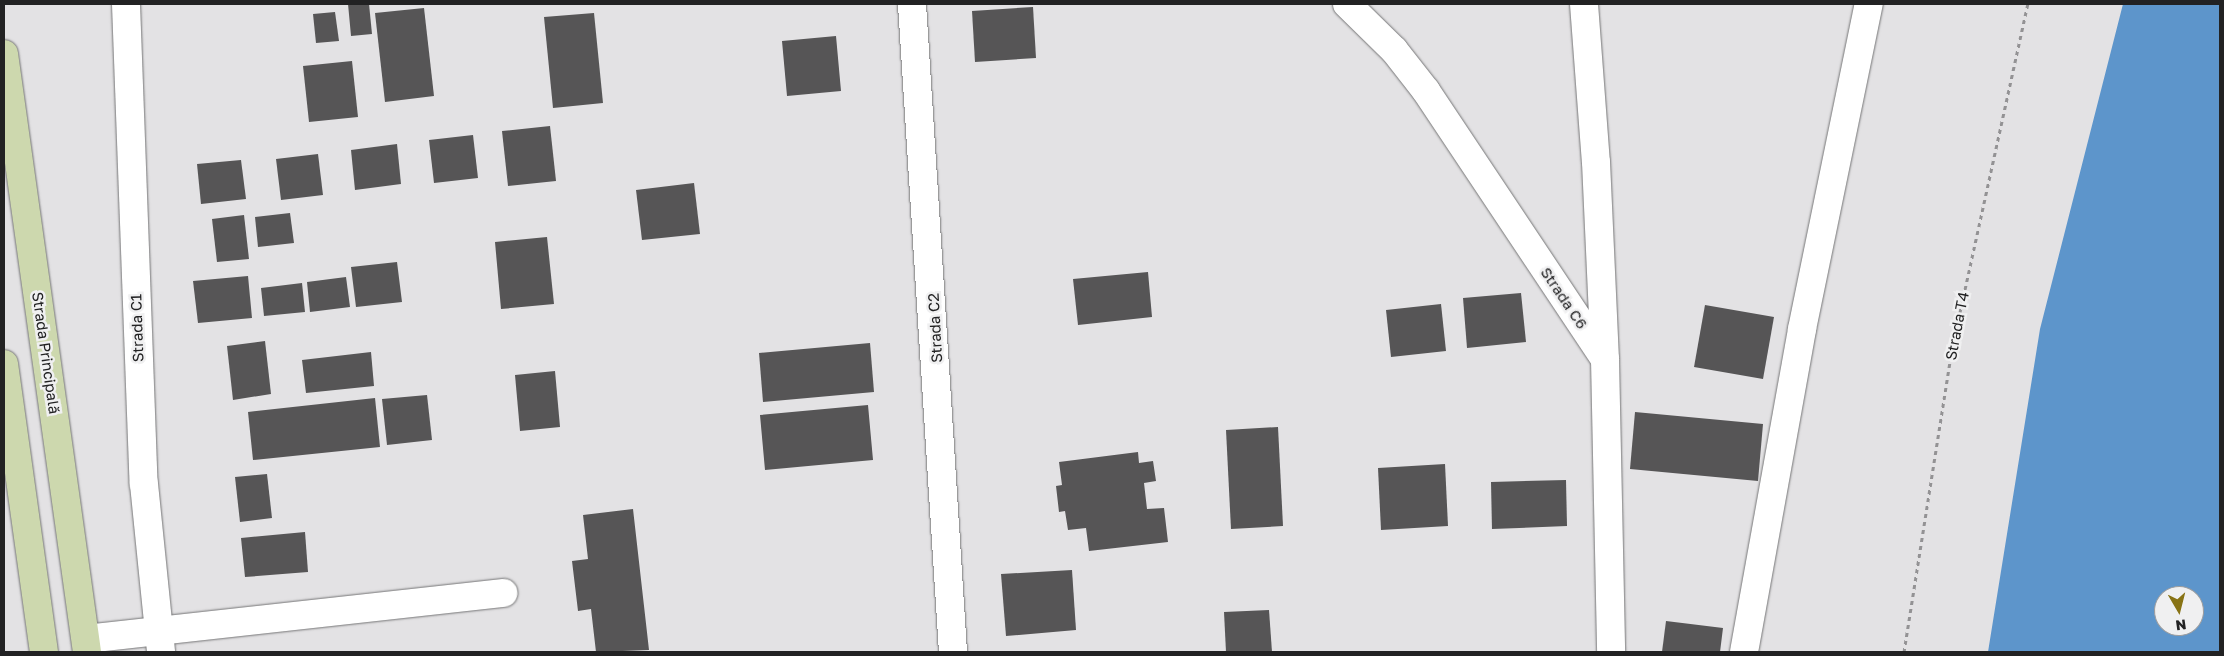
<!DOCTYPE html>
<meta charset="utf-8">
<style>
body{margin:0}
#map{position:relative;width:2224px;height:656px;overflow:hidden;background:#e3e2e4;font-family:"Golos Text",sans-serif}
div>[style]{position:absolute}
.water>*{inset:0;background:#5d95cb}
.building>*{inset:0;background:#565556}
.path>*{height:3px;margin-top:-1.5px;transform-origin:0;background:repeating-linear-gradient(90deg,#939294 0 4px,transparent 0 8px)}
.roads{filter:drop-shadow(0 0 1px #757576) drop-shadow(0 0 1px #757576)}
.minor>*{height:28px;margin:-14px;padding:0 14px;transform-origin:14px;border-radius:14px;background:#fff}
.major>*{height:28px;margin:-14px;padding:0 14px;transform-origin:14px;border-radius:14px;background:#cdd8ae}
span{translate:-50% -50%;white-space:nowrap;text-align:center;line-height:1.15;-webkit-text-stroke:5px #f0f0f1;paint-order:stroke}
.street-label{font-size:15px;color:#222223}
.frame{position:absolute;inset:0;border:5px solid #222223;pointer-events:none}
.north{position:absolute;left:2154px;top:586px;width:50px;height:50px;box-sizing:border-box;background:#f0f0f1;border:1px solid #9e9e9f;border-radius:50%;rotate:172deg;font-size:14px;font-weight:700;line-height:20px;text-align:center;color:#222223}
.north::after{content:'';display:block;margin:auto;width:18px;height:22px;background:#887315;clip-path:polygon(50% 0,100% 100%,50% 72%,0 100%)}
</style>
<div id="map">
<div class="water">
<div style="clip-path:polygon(evenodd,2123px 4px,2220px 4px,2220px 652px,1988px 652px,2040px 329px,2123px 4px,2164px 596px,2194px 596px,2194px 626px,2164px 626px,2164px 596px)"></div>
</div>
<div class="building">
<div style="clip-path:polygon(348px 4px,369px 4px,372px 34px,351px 36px)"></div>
<div style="clip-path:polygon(1033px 7px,1036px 58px,975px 62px,972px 11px)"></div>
<div style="clip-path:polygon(424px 8px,434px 96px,385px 102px,375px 13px)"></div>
<div style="clip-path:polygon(335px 12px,339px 41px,316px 43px,313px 14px)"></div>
<div style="clip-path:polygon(594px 13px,603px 103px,553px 108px,544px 17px)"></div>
<div style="clip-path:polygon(836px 36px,841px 91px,787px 96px,782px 41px)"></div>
<div style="clip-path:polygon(352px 61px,358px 117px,309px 122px,303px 66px)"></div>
<div style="clip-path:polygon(550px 126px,556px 181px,508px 186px,502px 131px)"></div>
<div style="clip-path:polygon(473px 135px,478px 178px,434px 183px,429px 140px)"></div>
<div style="clip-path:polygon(397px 144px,401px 184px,355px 190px,351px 150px)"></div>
<div style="clip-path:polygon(318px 154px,323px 195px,281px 200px,276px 159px)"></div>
<div style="clip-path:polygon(241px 160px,246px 199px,201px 204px,197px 164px)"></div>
<div style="clip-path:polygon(694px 183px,700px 234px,642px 240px,636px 190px)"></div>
<div style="clip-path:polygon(290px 213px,294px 243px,258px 247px,255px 217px)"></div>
<div style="clip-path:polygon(244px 215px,249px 259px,217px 262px,212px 219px)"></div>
<div style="clip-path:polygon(547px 237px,554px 304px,501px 309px,495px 242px)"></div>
<div style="clip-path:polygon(397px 262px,402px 302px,356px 307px,351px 267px)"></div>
<div style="clip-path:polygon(1148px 272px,1152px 317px,1078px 325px,1073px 279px)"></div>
<div style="clip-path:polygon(248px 276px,252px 318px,198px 323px,193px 281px)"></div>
<div style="clip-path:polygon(346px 277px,350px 307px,310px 312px,307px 282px)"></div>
<div style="clip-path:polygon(302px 283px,305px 312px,264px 316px,261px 288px)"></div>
<div style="clip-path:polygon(1521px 293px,1526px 342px,1467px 348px,1463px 298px)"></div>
<div style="clip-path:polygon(1441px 304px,1446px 351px,1391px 357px,1386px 310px)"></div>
<div style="clip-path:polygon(1705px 305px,1774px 317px,1763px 379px,1694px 367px)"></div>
<div style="clip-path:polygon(265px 341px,271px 394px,233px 400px,227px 346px)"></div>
<div style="clip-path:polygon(870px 343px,874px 392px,763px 402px,759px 353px)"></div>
<div style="clip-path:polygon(371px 352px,374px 386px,306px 393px,302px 360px)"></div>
<div style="clip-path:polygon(555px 371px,560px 427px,520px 431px,515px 375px)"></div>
<div style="clip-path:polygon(427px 395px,432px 440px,387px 445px,382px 399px)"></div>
<div style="clip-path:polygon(375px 398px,380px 447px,253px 460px,248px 412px)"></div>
<div style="clip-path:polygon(868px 405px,873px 460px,765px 470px,760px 415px)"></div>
<div style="clip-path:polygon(1635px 412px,1763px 424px,1758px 481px,1630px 469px)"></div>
<div style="clip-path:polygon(1278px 427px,1283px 526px,1231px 529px,1226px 430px)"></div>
<div style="clip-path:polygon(1138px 452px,1139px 463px,1153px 461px,1156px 481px,1144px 483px,1147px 509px,1164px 508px,1168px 542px,1089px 551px,1086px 528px,1068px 530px,1065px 511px,1059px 512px,1056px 486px,1062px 485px,1059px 462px)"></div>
<div style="clip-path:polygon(1445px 464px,1448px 526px,1381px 530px,1378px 468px)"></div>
<div style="clip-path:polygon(267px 474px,272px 518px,240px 522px,235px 477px)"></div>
<div style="clip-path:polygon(1566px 480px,1567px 526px,1492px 529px,1491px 482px)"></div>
<div style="clip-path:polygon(633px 509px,649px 650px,596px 652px,591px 609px,578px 611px,572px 561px,588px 559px,583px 515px)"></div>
<div style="clip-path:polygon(305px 532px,308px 572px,245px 577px,241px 538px)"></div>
<div style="clip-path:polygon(1072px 570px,1076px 630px,1006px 636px,1001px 574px)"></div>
<div style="clip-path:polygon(1269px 610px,1272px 652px,1226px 652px,1224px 612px)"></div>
<div style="clip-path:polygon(1666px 621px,1723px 628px,1720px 652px,1662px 652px)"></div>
</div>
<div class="path">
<div style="left:1904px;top:652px;width:312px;rotate:-81deg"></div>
<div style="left:1953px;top:344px;width:348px;rotate:-77.6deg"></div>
</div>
<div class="roads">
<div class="minor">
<div style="left:126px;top:4px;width:480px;rotate:87.9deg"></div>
<div style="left:144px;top:484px;width:169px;rotate:84.2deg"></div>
<div style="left:912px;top:4px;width:649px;rotate:86.38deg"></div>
<div style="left:1347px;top:4px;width:66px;rotate:44.4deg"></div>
<div style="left:1394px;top:50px;width:52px;rotate:52deg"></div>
<div style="left:1426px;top:91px;width:322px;rotate:56.3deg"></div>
<div style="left:1584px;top:4px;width:158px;rotate:85.7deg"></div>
<div style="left:1596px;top:162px;width:197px;rotate:87.4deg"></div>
<div style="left:1605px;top:359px;width:293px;rotate:88.8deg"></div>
<div style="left:86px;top:639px;width:420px;rotate:-6.3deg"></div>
<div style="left:1744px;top:652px;width:328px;rotate:-79.8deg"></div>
<div style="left:1802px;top:329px;width:332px;rotate:-78.4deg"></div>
</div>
<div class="major">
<div style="left:4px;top:54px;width:604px;rotate:82.1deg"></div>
<div style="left:4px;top:364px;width:291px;rotate:82.1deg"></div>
</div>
</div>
<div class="street-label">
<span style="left:1564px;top:298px;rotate:56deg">Strada C6</span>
<span style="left:1957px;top:326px;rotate:-79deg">Strada T4</span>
<span style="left:137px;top:328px;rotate:-92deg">Strada C1</span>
<span style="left:935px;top:328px;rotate:-93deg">Strada C2</span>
<span style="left:46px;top:353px;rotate:82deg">Strada Principală</span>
</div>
<div class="frame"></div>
<div class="north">N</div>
</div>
